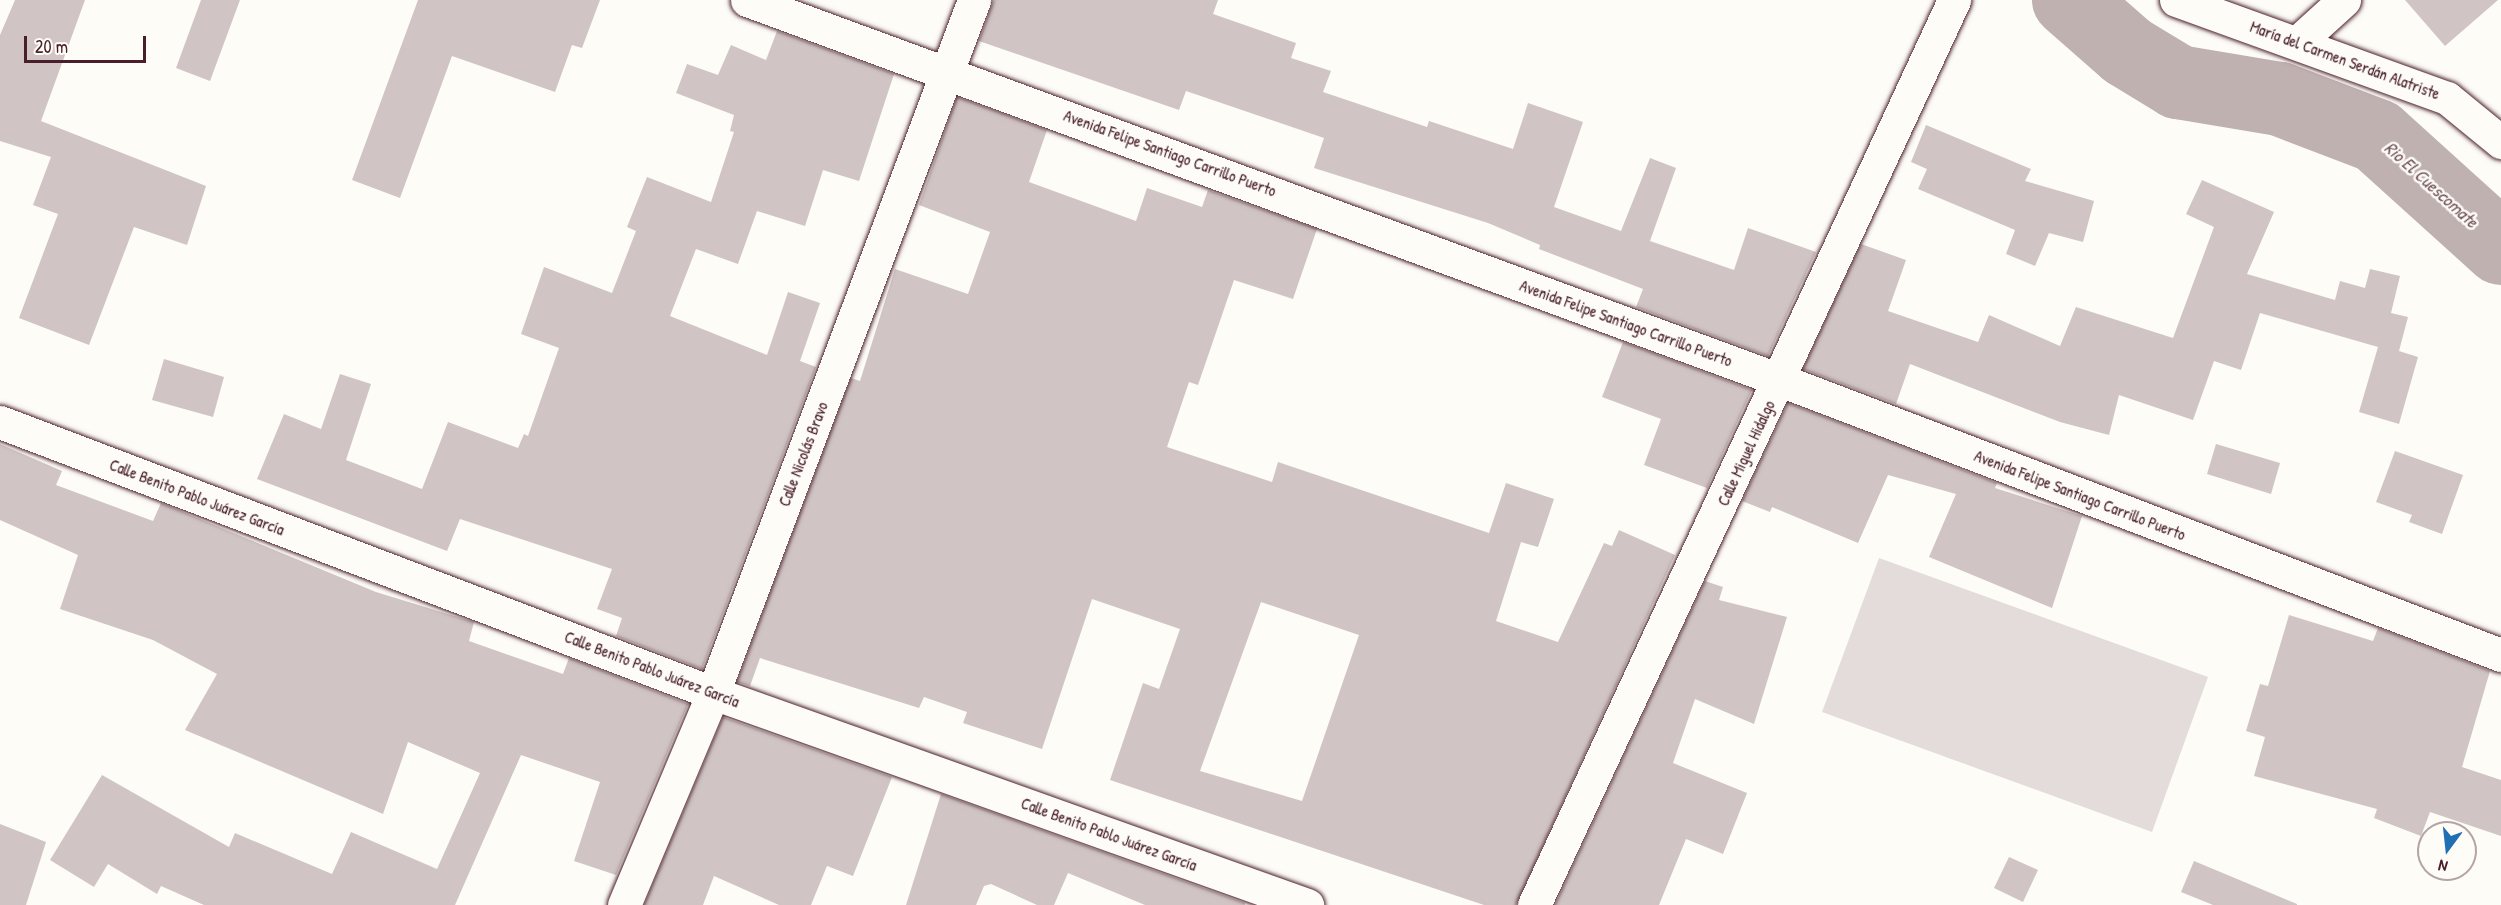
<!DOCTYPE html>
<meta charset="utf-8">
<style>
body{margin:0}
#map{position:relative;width:2501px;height:905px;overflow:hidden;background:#fdfcf7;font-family:"Patrick Hand",sans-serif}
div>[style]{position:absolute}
.green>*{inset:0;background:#e3dcda}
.river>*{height:74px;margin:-37px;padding:0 37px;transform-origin:37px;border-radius:37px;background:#c0b1b1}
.building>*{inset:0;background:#d0c5c4}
.roads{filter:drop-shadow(0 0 2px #4a1f2b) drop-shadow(0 0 2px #4a1f2b)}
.street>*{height:33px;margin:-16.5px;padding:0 16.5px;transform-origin:16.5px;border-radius:16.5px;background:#fdfcf7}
span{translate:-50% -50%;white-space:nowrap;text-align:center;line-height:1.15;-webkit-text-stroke:5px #fdfcf7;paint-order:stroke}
.street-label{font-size:16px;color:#4a1f2b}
.water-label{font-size:18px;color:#73525a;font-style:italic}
.north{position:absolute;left:2417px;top:821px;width:60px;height:60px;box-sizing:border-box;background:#fdfcf7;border:2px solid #b5a4a5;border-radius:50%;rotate:195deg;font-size:16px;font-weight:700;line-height:24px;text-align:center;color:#4a1f2b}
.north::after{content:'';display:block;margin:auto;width:21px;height:27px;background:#1f6fb2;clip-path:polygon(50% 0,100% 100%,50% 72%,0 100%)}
.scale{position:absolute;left:24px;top:36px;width:122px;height:27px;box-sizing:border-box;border:3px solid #4a1f2b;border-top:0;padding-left:8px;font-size:18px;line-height:21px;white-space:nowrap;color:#4a1f2b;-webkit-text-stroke:4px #fdfcf7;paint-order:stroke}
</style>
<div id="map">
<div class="green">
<div style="clip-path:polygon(1879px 558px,2208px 677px,2152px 832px,1822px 712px)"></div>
</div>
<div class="river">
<div style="left:2069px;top:0;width:77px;rotate:41.3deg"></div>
<div style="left:2127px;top:51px;width:60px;rotate:31.3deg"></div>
<div style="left:2178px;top:82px;width:103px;rotate:9.5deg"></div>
<div style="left:2280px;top:99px;width:104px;rotate:20.9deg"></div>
<div style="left:2377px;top:136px;width:167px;rotate:42.1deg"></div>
</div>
<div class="building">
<div style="clip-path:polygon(15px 0,85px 0,41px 121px,206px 186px,187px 245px,134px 227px,89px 345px,19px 318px,58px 214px,33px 205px,51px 157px,0 141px,0 35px)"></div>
<div style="clip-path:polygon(201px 0,240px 0,210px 81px,176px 68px)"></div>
<div style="clip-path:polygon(418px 0,600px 0,582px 48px,572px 45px,555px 92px,452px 56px,400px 198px,352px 180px)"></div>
<div style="clip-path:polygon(994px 0,1218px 0,1213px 14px,1296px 43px,1291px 58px,1331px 71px,1323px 92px,1427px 127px,1429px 121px,1513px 149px,1528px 103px,1583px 122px,1554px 207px,1621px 231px,1650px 158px,1676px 168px,1650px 241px,1734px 270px,1748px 228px,1816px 252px,1768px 356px,1636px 307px,1643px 289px,1539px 249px,1540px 245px,1488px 223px,1314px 168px,1324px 138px,1186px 91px,1179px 110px,979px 41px)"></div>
<div style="clip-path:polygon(2405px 0,2498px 0,2445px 46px)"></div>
<div style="clip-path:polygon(777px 31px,894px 74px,859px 181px,823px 170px,805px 226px,757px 211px,738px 264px,696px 249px,670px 316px,767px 355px,788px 292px,820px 303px,800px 361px,816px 367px,702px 669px,616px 636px,622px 618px,597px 609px,612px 569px,460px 519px,447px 551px,257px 479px,284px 414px,321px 429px,340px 374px,371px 384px,346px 460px,422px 489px,448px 422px,518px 448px,524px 434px,528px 436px,559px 348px,521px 334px,544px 267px,612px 293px,636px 231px,627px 227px,647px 177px,711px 202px,734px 132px,730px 131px,734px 115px,676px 93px,687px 64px,718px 75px,731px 45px,766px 60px)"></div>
<div style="clip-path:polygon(evenodd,957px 97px,1047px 130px,1029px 182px,1136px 221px,1147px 188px,1202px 207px,1208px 190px,1317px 229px,1293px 299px,1234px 280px,1198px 385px,1189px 382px,1167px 447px,1272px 482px,1278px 462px,1489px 533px,1506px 483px,1554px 499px,1538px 547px,1521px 542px,1496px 621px,1558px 642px,1604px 543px,1612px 546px,1619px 530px,1675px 555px,1516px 905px,1484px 905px,1110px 780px,1143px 683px,1159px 689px,1180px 629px,1092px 599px,1042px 749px,963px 723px,967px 712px,924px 697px,919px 708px,760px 658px,750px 686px,737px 682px,851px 378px,860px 381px,895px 269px,968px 294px,990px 232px,919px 205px,957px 97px,1261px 602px,1359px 635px,1302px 801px,1200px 771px,1261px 602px)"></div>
<div style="clip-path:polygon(1926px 125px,2031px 169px,2025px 181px,2094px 201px,2083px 242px,2049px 233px,2035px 266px,2006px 254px,2015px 230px,1918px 189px,1927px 169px,1911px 162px)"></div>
<div style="clip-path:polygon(2202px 180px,2274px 212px,2247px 274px,2335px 300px,2340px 281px,2365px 288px,2370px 269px,2400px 276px,2391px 313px,2408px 317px,2399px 351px,2418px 357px,2399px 424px,2359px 412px,2378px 347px,2260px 313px,2241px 370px,2214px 361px,2193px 420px,2119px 395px,2109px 435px,2060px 422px,1910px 364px,1896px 404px,1803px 369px,1861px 244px,1906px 260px,1888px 311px,1978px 342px,1989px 315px,2060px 346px,2076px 307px,2173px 338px,2214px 227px,2186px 214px)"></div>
<div style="clip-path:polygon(1623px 342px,1752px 390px,1707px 488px,1644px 465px,1661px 419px,1602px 397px)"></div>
<div style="clip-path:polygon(164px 359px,224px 377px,213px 417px,152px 400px)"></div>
<div style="clip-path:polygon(1788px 403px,1997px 483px,1995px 488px,2082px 516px,2052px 608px,1929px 557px,1956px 494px,1888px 475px,1858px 543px,1772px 507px,1770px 512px,1742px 501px)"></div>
<div style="clip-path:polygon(0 444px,62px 471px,56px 485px,153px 521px,161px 503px,376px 592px,474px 622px,469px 641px,563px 674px,569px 658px,688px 704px,616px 875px,574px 861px,600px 782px,521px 755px,455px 905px,204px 905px,161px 886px,157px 894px,108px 864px,94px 887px,50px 860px,102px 775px,229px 847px,235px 833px,332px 874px,351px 832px,437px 869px,480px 773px,408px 742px,383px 814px,185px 730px,217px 674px,153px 640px,60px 609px,78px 555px,0 520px)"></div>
<div style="clip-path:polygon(2216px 444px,2280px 463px,2271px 494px,2207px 474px)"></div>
<div style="clip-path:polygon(2395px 451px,2463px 475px,2442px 534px,2409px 522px,2412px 515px,2376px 502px)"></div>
<div style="clip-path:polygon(1705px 581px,1723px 587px,1719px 600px,1787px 617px,1754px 724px,1695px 699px,1673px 763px,1747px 793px,1723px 854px,1686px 839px,1659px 905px,1555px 905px)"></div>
<div style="clip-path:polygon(2289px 615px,2373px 641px,2378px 628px,2490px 671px,2462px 767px,2501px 780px,2501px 836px,2430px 812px,2421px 836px,2374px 818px,2377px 809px,2254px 776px,2265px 737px,2246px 731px,2260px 684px,2268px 686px)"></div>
<div style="clip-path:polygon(723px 717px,892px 777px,853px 876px,827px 866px,811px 905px,779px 905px,714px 876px,703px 905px,644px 905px)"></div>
<div style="clip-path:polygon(941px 794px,1245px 903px,1245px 905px,1145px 905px,1068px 873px,1054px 905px,1037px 905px,991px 884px,984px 886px,976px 905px,906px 905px)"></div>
<div style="clip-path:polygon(0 824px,46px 842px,26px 905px,0 905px)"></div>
<div style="clip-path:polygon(2009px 857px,2038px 870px,2023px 902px,1994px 888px)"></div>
<div style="clip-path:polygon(2194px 861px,2297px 904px,2297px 905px,2213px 905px,2181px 892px)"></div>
</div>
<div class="roads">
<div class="street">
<div style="left:747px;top:0;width:1101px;rotate:20.2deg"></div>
<div style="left:1780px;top:380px;width:772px;rotate:20.88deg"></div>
<div style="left:2176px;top:0;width:288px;rotate:19.9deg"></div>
<div style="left:2447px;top:98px;width:70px;rotate:39.2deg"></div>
<div style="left:2299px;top:41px;width:61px;rotate:-42.3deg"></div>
<div style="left:0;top:422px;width:763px;rotate:20.81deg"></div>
<div style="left:713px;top:693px;width:631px;rotate:19.64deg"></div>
<div style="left:624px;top:905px;width:230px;rotate:-67.2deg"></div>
<div style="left:713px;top:693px;width:741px;rotate:-69.36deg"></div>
<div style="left:1534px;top:905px;width:998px;rotate:-65.1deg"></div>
</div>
</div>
<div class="street-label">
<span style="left:2345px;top:60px;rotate:20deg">María del Carmen Serdán Alatriste</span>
<span style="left:1170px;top:153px;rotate:20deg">Avenida Felipe Santiago Carrillo Puerto</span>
<span style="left:1626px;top:323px;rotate:20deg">Avenida Felipe Santiago Carrillo Puerto</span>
<span style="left:1746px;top:453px;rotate:-65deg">Calle Miguel Hidalgo</span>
<span style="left:803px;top:454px;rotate:-69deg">Calle Nicolás Bravo</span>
<span style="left:2080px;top:495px;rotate:21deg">Avenida Felipe Santiago Carrillo Puerto</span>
<span style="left:197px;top:497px;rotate:21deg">Calle Benito Pablo Juárez García</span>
<span style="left:652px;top:669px;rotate:21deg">Calle Benito Pablo Juárez García</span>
<span style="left:1109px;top:834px;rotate:20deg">Calle Benito Pablo Juárez García</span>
</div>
<div class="water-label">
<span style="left:2431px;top:185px;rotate:42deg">Rio El Cuescomate</span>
</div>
<div class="north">N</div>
<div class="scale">20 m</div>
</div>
